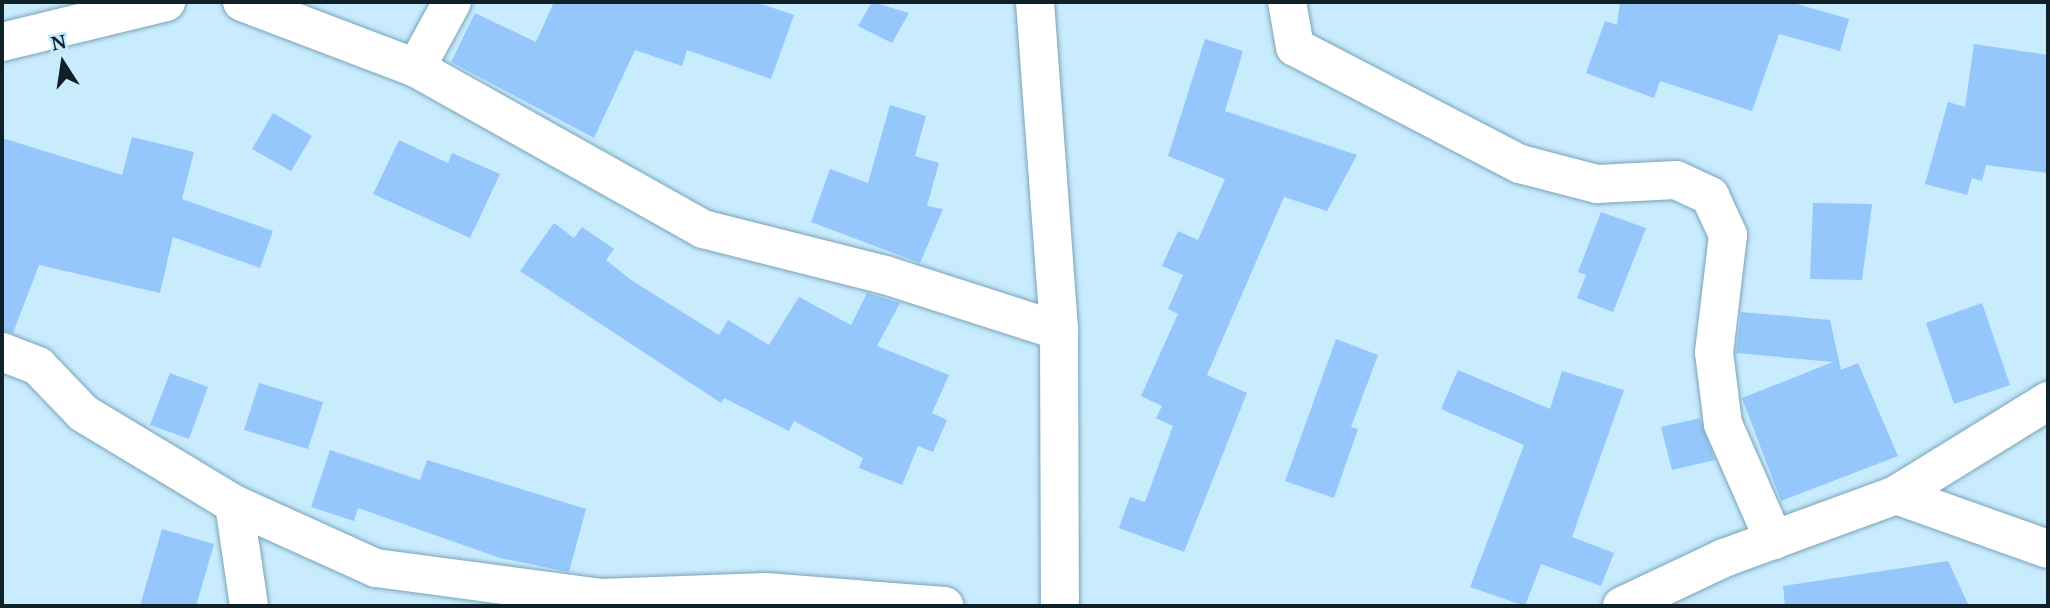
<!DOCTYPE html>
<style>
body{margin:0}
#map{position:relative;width:2050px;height:608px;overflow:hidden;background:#c8ebfd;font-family:"Noto Serif",serif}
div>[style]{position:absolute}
.building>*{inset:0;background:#95c7fc}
.roads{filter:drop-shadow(0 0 2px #79a3b8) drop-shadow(0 0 2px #79a3b8)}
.minor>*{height:38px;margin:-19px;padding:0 19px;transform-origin:19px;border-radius:19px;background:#fff}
span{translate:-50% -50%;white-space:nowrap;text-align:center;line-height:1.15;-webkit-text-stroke:6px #c8ebfd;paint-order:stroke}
.frame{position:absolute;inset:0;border:4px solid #0f2028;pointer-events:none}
.north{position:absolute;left:28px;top:28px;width:70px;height:70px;-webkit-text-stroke:5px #c8ebfd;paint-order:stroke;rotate:348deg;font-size:19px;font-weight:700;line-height:28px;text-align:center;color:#0f2028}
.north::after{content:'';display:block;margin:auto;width:24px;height:32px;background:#0f2028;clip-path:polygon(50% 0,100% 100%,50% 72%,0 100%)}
</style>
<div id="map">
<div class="building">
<div style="clip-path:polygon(554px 2px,755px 2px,794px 15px,771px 79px,687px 50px,682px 66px,635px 50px,594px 138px,451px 62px,475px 13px,536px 42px)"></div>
<div style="clip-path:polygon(872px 2px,909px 13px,892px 43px,858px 26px)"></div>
<div style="clip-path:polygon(1620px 2px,1790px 2px,1849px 19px,1840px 51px,1779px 34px,1752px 111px,1660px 81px,1654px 98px,1586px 73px,1605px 21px,1617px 25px)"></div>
<div style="clip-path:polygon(1205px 39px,1243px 51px,1225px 111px,1357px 155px,1327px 211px,1284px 197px,1207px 375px,1247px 393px,1184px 552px,1119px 528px,1130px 497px,1145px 502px,1173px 426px,1156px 418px,1162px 406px,1141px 396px,1178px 314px,1168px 309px,1183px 275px,1162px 266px,1178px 231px,1198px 240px,1225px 179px,1168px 156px)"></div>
<div style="clip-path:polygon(1974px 44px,2048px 55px,2048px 173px,1986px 165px,1982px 181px,1972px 178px,1967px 195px,1925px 184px,1948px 102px,1965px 107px)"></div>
<div style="clip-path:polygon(890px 105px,926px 116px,915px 156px,939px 163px,927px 206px,943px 209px,920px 263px,811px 222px,830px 169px,868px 183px)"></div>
<div style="clip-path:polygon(273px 113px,312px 136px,291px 171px,252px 149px)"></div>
<div style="clip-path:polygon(132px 137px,194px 152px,182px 199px,273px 231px,260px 268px,173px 237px,160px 293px,39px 265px,13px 333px,2px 331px,2px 138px,122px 175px)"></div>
<div style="clip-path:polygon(399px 140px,448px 163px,452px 153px,500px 174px,470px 238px,373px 194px)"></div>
<div style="clip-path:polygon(1813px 203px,1872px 204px,1862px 280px,1810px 279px)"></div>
<div style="clip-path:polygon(1601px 212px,1646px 228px,1613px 312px,1577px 298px,1586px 275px,1578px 272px)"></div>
<div style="clip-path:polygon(554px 223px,574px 238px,582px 227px,614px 249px,606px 260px,631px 280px,719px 335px,728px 320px,769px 345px,799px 297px,851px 325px,867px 293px,900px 303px,877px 346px,949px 375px,932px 413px,947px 420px,933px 452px,918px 446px,902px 485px,859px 468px,863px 458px,794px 421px,789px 431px,724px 398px,721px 403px,520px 271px)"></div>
<div style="clip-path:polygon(1982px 303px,2010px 385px,1954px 404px,1926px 323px)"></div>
<div style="clip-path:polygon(1741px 312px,1830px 320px,1841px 370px,1858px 363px,1898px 456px,1781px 501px,1742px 398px,1833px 362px,1736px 353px)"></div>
<div style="clip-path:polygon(1336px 339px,1378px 355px,1351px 427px,1358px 429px,1334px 498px,1285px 481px)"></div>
<div style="clip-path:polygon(1458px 370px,1550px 409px,1562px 371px,1624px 390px,1572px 537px,1614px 553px,1601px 586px,1541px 564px,1525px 606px,1470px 587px,1524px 445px,1441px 409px)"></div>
<div style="clip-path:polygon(170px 373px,208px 387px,189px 439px,150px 425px)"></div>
<div style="clip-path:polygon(259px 383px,323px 402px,308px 449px,244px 430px)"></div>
<div style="clip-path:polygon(1700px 418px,1715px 460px,1672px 470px,1661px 427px)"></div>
<div style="clip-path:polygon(330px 450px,420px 480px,427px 460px,586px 509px,569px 572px,500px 558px,358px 508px,354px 521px,311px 507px)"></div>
<div style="clip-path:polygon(162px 529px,214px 544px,196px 606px,140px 606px)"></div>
<div style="clip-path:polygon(1948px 561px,1969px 606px,1785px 606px,1783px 586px)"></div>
</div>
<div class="roads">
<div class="minor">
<div style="left:242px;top:2px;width:186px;rotate:20.8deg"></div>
<div style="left:416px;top:68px;width:329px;rotate:29.3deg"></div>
<div style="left:703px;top:229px;width:188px;rotate:14.2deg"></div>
<div style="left:885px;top:275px;width:183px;rotate:17.8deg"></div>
<div style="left:1035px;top:2px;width:330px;rotate:85.8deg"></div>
<div style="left:1059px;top:331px;width:275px;rotate:89.8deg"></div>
<div style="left:1287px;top:2px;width:46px;rotate:79.9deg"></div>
<div style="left:1295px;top:47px;width:254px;rotate:27.5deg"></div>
<div style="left:1520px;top:164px;width:80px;rotate:14.6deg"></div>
<div style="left:1597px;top:184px;width:79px;rotate:-2.9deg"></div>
<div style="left:1676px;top:180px;width:38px;rotate:25deg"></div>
<div style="left:1710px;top:196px;width:43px;rotate:65.2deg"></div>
<div style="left:1728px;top:235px;width:118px;rotate:96.8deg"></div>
<div style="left:1714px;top:352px;width:73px;rotate:82.9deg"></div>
<div style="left:1723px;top:424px;width:127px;rotate:66.3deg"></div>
<div style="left:2px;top:42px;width:169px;rotate:-13.7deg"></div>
<div style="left:416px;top:68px;width:75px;rotate:-61.4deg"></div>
<div style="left:2px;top:352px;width:39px;rotate:21deg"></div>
<div style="left:38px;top:366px;width:65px;rotate:46.2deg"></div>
<div style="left:83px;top:413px;width:176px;rotate:31.1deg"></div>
<div style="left:234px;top:504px;width:156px;rotate:24.3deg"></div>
<div style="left:376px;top:568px;width:226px;rotate:7.6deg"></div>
<div style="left:600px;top:598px;width:166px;rotate:-2.1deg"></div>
<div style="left:766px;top:592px;width:179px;rotate:4.5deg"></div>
<div style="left:1896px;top:495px;width:161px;rotate:19.6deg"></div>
<div style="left:234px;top:504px;width:103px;rotate:81.6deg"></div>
<div style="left:1622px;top:606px;width:113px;rotate:-25.2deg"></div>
<div style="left:1724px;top:558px;width:183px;rotate:-20.1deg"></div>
<div style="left:1896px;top:495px;width:179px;rotate:-31.7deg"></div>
</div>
</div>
<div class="frame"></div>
<div class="north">N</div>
</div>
